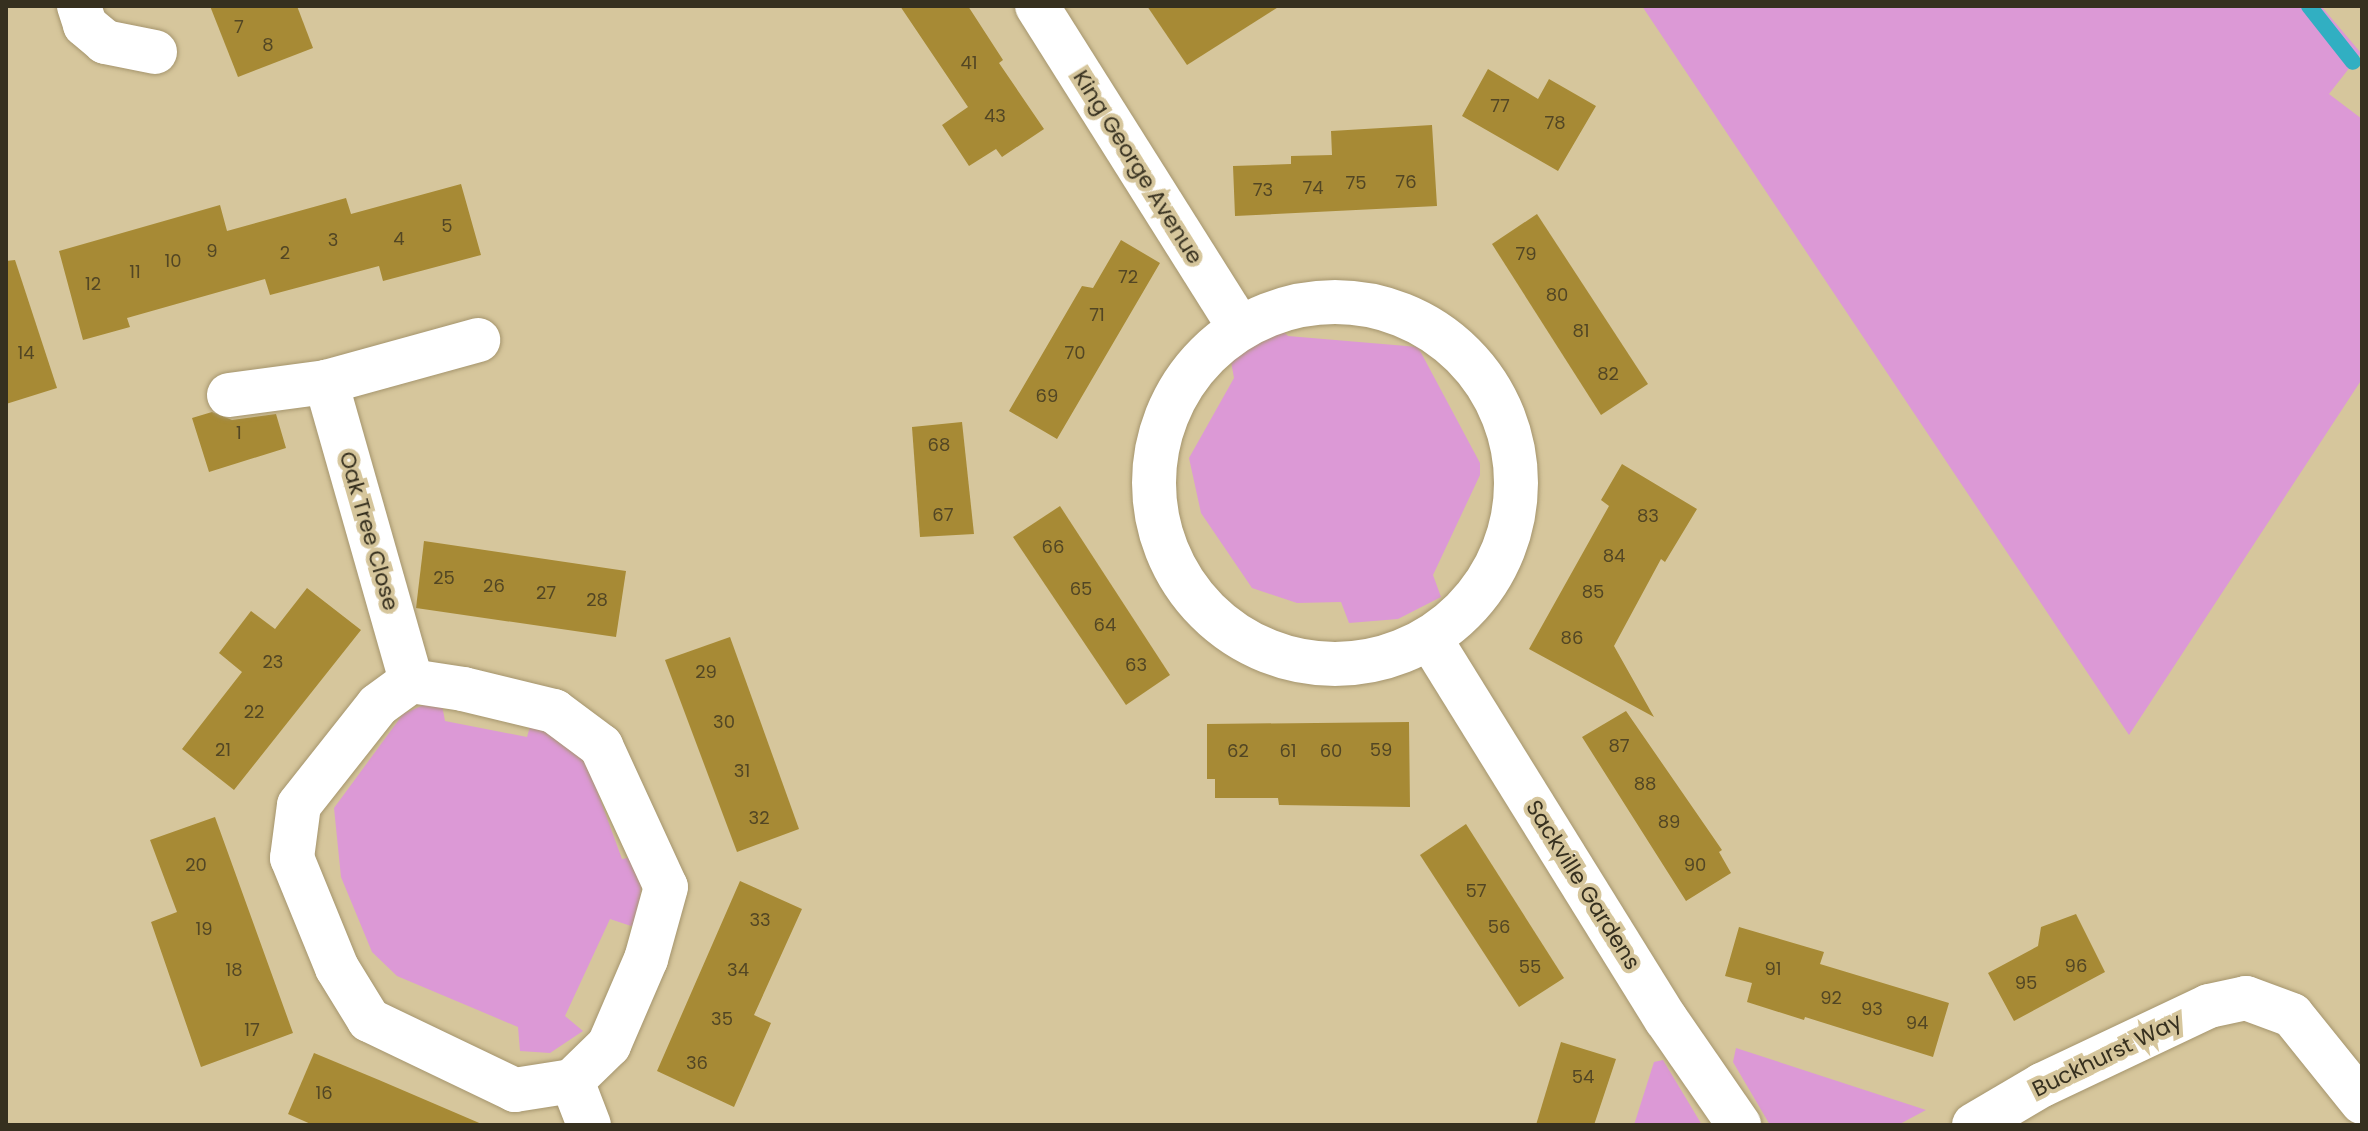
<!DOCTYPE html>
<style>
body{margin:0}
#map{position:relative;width:2368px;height:1131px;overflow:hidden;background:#d6c69c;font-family:Poppins,sans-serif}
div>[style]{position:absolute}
.green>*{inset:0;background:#dc99d6}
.stream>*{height:16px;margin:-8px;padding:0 8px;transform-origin:8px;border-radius:8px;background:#31afc2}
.building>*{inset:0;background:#a78a35}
.roads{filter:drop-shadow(0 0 2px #a5956d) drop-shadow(0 0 2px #a5956d)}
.minor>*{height:44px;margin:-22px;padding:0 22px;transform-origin:22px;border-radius:22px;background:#fff}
.minor>.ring{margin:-22px;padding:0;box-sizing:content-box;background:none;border:44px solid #fff;border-radius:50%}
span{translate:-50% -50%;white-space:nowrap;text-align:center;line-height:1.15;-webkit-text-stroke:8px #d6c69c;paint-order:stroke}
.number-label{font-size:18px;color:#524624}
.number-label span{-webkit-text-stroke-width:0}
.street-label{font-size:22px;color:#36301f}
.frame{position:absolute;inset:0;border:8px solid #36301f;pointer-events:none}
</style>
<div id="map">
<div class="green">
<div style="clip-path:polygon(1642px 6px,2321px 6px,2361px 53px,2329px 94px,2362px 119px,2362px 379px,2129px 735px)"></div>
<div style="clip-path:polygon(1275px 323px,1288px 336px,1418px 347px,1480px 463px,1480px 475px,1433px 575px,1441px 597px,1398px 619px,1349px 623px,1341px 602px,1297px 603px,1252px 588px,1201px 513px,1189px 458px,1234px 378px,1230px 356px,1250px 337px)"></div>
<div style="clip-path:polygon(428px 703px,442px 705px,445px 721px,527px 737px,531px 723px,596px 751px,591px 774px,622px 859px,637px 856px,641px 881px,639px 913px,634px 927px,610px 919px,565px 1016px,583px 1031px,550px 1053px,520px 1051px,518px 1027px,397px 976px,372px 952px,341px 877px,334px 808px,403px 714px)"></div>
<div style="clip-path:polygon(1736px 1048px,1926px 1110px,1898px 1125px,1770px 1125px,1733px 1062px)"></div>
<div style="clip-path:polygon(1663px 1060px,1702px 1125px,1634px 1125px,1654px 1062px)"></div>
</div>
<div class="stream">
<div style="left:2309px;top:6px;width:71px;rotate:51.8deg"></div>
</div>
<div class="building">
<div style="clip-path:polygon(210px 6px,297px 6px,313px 48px,238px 77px)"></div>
<div style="clip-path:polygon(900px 6px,968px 6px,1003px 60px,999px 63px,1044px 129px,1002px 157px,996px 149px,969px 166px,942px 125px,968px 107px)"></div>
<div style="clip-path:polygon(1147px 6px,1280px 6px,1187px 65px)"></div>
<div style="clip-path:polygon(1488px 69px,1538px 99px,1549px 79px,1596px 106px,1558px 171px,1462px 116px)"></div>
<div style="clip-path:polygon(1432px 125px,1437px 206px,1235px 216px,1233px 166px,1291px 164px,1291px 156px,1332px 155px,1331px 131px)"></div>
<div style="clip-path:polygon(461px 184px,481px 255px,383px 281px,379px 266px,270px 295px,265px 279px,127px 318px,130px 327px,83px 340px,59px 251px,220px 205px,227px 231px,346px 198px,351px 214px)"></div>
<div style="clip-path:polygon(1537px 214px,1648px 384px,1601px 415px,1492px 244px)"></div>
<div style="clip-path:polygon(1121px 240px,1160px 263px,1057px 439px,1009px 411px,1082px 286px,1093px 288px)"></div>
<div style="clip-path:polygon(15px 260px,57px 388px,6px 404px,6px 261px)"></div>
<div style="clip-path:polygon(212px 412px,232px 420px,276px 414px,286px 448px,209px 472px,192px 418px)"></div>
<div style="clip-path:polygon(962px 422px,974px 534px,920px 537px,912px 427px)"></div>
<div style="clip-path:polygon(1622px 464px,1697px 509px,1665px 562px,1661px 559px,1614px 646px,1654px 717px,1529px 649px,1609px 506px,1601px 500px)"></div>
<div style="clip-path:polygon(1060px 506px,1170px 675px,1126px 705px,1013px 537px)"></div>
<div style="clip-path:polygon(424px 541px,626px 571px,616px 637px,416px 608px)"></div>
<div style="clip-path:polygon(307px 588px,361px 630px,234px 790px,182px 749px,242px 672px,219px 653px,251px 611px,275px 629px)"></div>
<div style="clip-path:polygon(730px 637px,799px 829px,737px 852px,665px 660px)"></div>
<div style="clip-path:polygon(1626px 711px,1722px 850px,1719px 852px,1731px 873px,1686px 901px,1582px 737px)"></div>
<div style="clip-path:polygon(1409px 722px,1410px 807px,1279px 805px,1278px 798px,1215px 798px,1215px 779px,1207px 779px,1207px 724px)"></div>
<div style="clip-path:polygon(215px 817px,293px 1033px,201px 1067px,151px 922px,177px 912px,150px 840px)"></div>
<div style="clip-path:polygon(1466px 824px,1564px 978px,1519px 1007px,1420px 855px)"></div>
<div style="clip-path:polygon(740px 881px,802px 909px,754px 1015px,771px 1023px,734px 1107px,657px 1071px)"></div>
<div style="clip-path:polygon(2076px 914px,2105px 972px,2014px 1021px,1988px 973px,2038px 946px,2041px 927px)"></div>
<div style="clip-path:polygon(1739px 927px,1824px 952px,1820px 964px,1949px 1003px,1933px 1057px,1805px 1017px,1804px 1020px,1747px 1002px,1752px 983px,1725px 976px)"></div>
<div style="clip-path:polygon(1561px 1042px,1616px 1059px,1594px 1125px,1536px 1125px)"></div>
<div style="clip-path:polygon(314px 1053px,379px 1080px,484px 1125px,313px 1125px,288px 1114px)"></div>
</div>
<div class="roads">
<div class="minor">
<div style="left:79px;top:6px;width:20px;rotate:72deg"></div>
<div style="left:85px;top:25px;width:26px;rotate:40deg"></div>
<div style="left:105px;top:42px;width:51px;rotate:11.3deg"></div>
<div style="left:1037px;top:6px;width:379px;rotate:57.8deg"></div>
<div class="ring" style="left:1154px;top:302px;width:318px;height:318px"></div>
<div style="left:326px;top:382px;width:311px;rotate:74.1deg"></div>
<div style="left:229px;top:395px;width:98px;rotate:-7.6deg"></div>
<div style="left:326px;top:382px;width:158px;rotate:-15.4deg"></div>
<div style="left:1432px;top:642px;width:444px;rotate:58.2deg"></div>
<div style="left:1666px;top:1019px;width:129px;rotate:55.4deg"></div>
<div style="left:411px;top:681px;width:53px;rotate:8.7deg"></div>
<div style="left:463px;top:689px;width:94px;rotate:13.6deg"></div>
<div style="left:554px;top:711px;width:59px;rotate:36.7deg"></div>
<div style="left:601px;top:746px;width:155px;rotate:65.3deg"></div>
<div style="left:666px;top:887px;width:75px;rotate:105.5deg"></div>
<div style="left:646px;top:959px;width:94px;rotate:113.3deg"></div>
<div style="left:609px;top:1045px;width:52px;rotate:135.8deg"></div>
<div style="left:572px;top:1081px;width:58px;rotate:171deg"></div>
<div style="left:515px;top:1090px;width:162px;rotate:-154.4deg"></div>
<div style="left:369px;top:1020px;width:61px;rotate:-121.6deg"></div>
<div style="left:337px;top:968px;width:119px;rotate:-112.2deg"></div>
<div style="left:292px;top:858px;width:53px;rotate:-82.5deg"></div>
<div style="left:299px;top:805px;width:127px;rotate:-51.7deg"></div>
<div style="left:378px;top:705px;width:41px;rotate:-36deg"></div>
<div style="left:572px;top:1081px;width:47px;rotate:68.9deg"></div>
<div style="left:1974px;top:1125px;width:79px;rotate:-30.5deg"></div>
<div style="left:2042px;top:1085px;width:185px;rotate:-25.3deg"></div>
<div style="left:2209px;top:1006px;width:38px;rotate:-12deg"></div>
<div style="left:2246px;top:998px;width:49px;rotate:20.3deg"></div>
<div style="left:2292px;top:1015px;width:112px;rotate:51.2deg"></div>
</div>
</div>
<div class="number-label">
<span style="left:239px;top:27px">7</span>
<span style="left:268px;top:45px">8</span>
<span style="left:969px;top:63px">41</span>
<span style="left:1500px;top:106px">77</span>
<span style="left:995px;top:116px">43</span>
<span style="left:1555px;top:123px">78</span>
<span style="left:1406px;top:182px">76</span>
<span style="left:1356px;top:183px">75</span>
<span style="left:1313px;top:188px">74</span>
<span style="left:1263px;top:190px">73</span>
<span style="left:447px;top:226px">5</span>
<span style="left:399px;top:239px">4</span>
<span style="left:333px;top:240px">3</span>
<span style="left:212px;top:251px">9</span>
<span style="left:285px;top:253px">2</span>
<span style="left:1526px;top:254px">79</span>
<span style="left:173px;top:261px">10</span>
<span style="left:135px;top:272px">11</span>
<span style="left:1128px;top:277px">72</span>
<span style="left:93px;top:284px">12</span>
<span style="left:1557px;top:295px">80</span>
<span style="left:1097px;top:315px">71</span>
<span style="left:1581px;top:331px">81</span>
<span style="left:26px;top:353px">14</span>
<span style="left:1075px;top:353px">70</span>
<span style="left:1608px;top:374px">82</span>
<span style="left:1047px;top:396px">69</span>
<span style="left:239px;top:433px">1</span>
<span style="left:939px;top:445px">68</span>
<span style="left:943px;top:515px">67</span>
<span style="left:1648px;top:516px">83</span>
<span style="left:1053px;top:547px">66</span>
<span style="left:1614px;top:556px">84</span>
<span style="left:444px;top:578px">25</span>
<span style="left:494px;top:586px">26</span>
<span style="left:1081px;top:589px">65</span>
<span style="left:1593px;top:592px">85</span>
<span style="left:546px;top:593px">27</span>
<span style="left:597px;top:600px">28</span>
<span style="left:1105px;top:625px">64</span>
<span style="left:1572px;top:638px">86</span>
<span style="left:273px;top:662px">23</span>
<span style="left:1136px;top:665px">63</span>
<span style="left:706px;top:672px">29</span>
<span style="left:254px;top:712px">22</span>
<span style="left:724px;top:722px">30</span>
<span style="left:1619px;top:746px">87</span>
<span style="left:223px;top:750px">21</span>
<span style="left:1381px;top:750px">59</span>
<span style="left:1238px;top:751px">62</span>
<span style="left:1288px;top:751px">61</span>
<span style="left:1331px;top:751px">60</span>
<span style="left:742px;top:771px">31</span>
<span style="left:1645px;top:784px">88</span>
<span style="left:759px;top:818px">32</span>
<span style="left:1669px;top:822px">89</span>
<span style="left:196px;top:865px">20</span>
<span style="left:1695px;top:865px">90</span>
<span style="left:1476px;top:891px">57</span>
<span style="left:760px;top:920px">33</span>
<span style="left:1499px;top:927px">56</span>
<span style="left:204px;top:929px">19</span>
<span style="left:2076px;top:966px">96</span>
<span style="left:1530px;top:967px">55</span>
<span style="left:1773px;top:969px">91</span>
<span style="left:234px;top:970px">18</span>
<span style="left:738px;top:970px">34</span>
<span style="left:2026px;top:983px">95</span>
<span style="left:1831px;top:998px">92</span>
<span style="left:1872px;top:1009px">93</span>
<span style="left:722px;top:1019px">35</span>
<span style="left:1917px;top:1023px">94</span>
<span style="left:252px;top:1030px">17</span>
<span style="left:697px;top:1063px">36</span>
<span style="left:1583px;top:1077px">54</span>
<span style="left:324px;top:1093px">16</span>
</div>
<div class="street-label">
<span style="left:1138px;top:167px;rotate:58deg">King George Avenue</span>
<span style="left:369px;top:531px;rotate:74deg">Oak Tree Close</span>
<span style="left:1583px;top:885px;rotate:58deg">Sackville Gardens</span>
<span style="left:2107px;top:1055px;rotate:-26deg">Buckhurst Way</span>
</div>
<div class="frame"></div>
</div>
